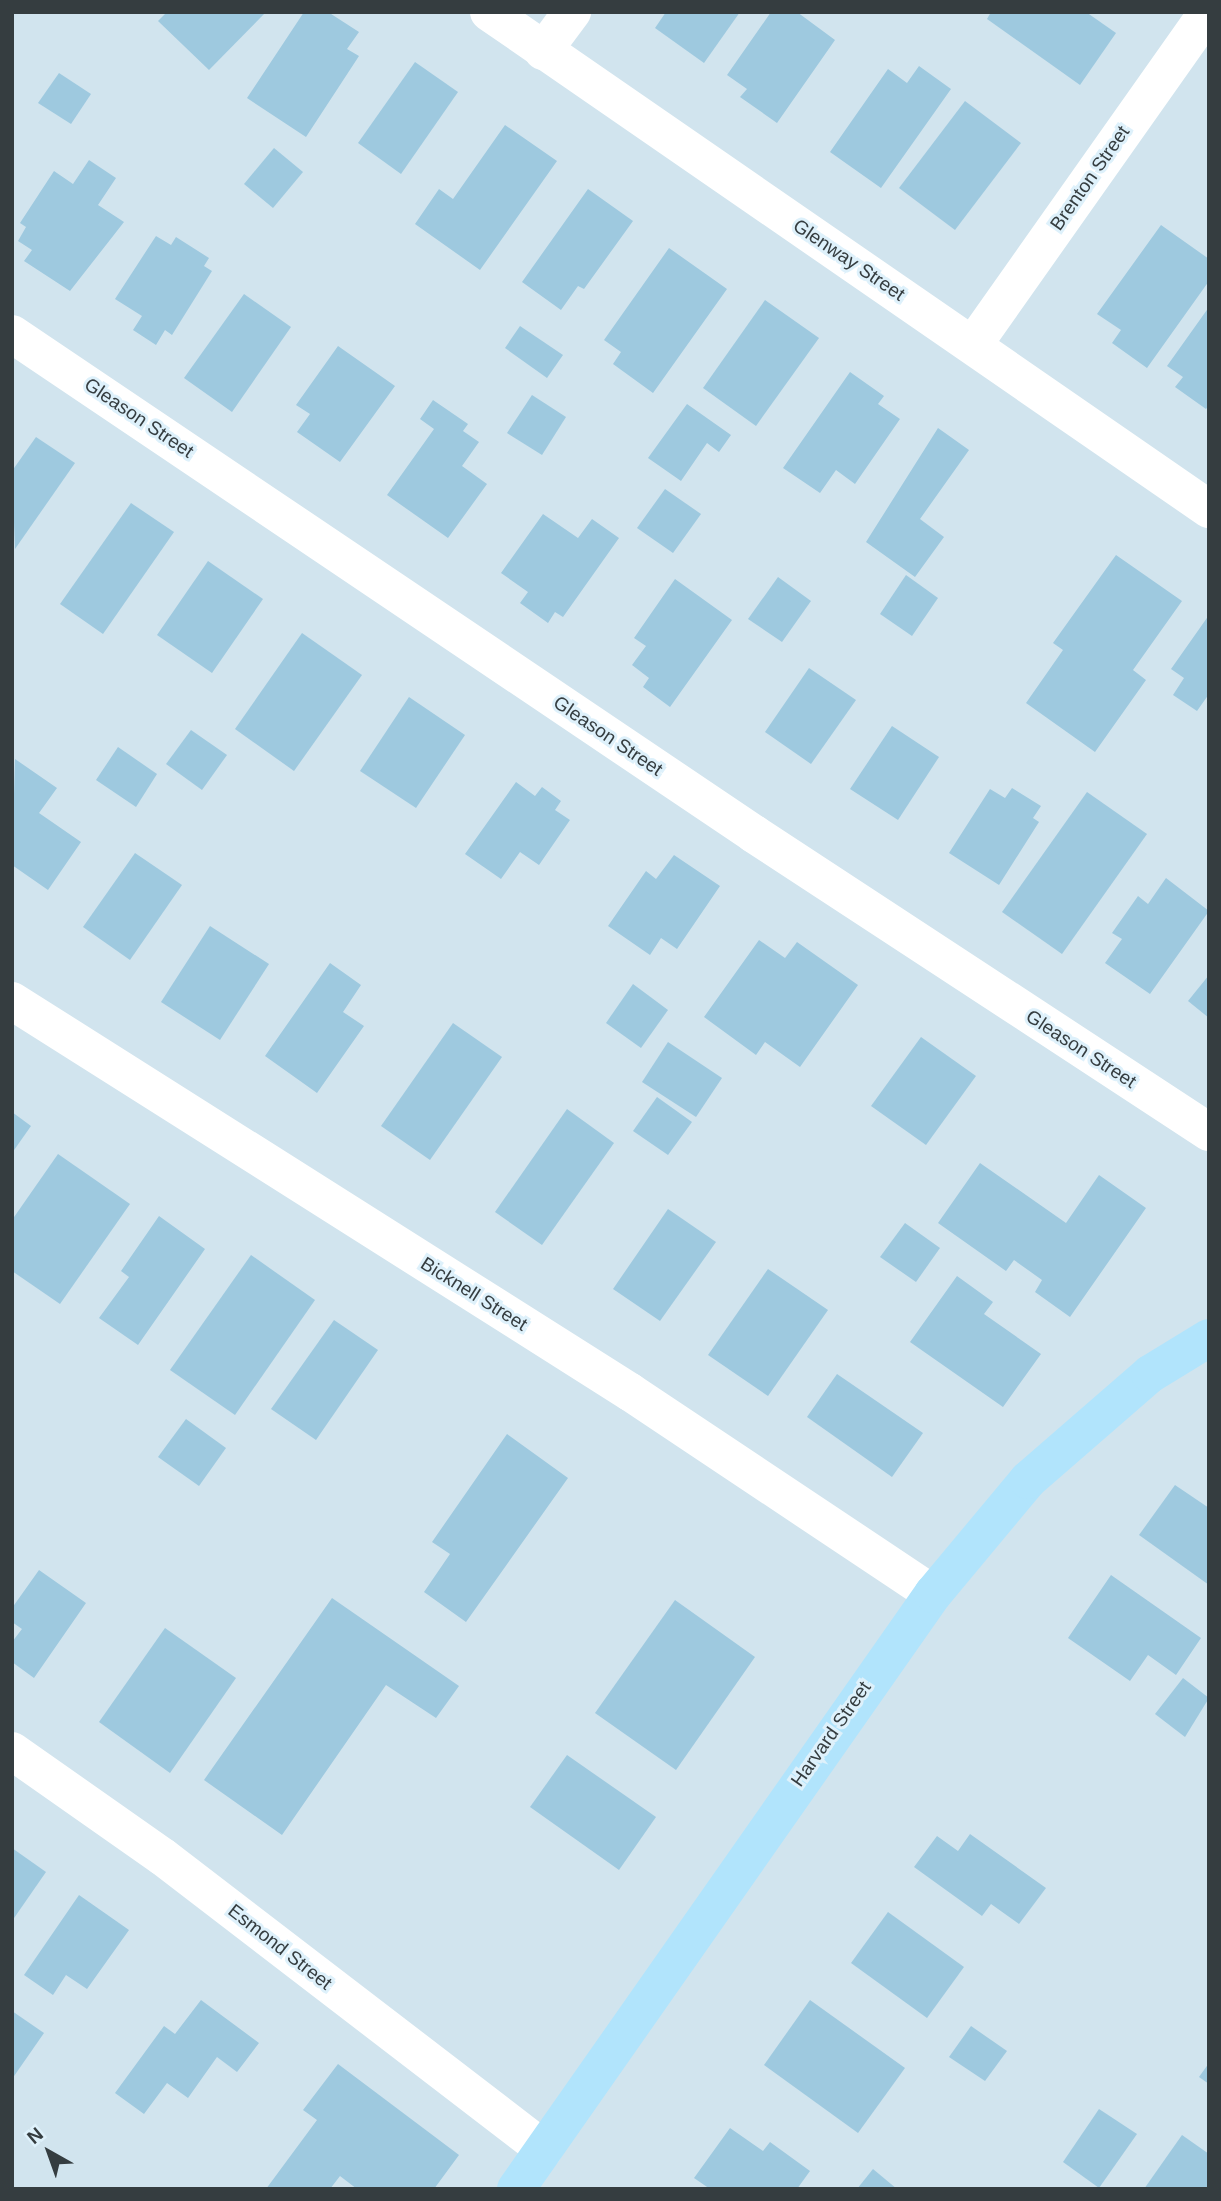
<!DOCTYPE html>
<style>
body{margin:0}
#map{position:relative;width:1221px;height:2201px;overflow:hidden;background:#d1e4ee;font-family:Helvetica,sans-serif}
div>[style]{position:absolute}
.building>*{inset:0;background:#9ec9df}
.minor>*{height:38px;margin:-19px;padding:0 19px;transform-origin:19px;border-radius:19px;background:#fff}
.major>*{height:38px;margin:-19px;padding:0 19px;transform-origin:19px;border-radius:19px;background:#b1e4fc}
span{translate:-50% -50%;white-space:nowrap;text-align:center;line-height:1.15;-webkit-text-stroke:6px #def1fb;paint-order:stroke}
.street-label{font-size:19px;color:#353d40}
.frame{position:absolute;inset:0;border:14px solid #353d40;pointer-events:none}
.north{position:absolute;left:14px;top:2117px;width:70px;height:70px;-webkit-text-stroke:5px #def1fb;paint-order:stroke;rotate:320deg;font-size:19px;font-weight:700;line-height:28px;text-align:center;color:#353d40}
.north::after{content:'';display:block;margin:auto;width:24px;height:32px;background:#353d40;clip-path:polygon(50% 0,100% 100%,50% 72%,0 100%)}
</style>
<div id="map">
<div class="building">
<div style="clip-path:polygon(167px 12px,266px 12px,209px 70px,158px 21px)"></div>
<div style="clip-path:polygon(304px 12px,328px 12px,359px 32px,347px 49px,359px 56px,306px 137px,247px 98px)"></div>
<div style="clip-path:polygon(666px 12px,740px 12px,704px 63px,655px 28px)"></div>
<div style="clip-path:polygon(771px 12px,797px 12px,835px 40px,777px 123px,740px 97px,747px 89px,727px 75px)"></div>
<div style="clip-path:polygon(991px 12px,1086px 12px,1116px 33px,1080px 85px,987px 19px)"></div>
<div style="clip-path:polygon(415px 62px,458px 92px,401px 174px,358px 143px)"></div>
<div style="clip-path:polygon(919px 66px,951px 89px,881px 188px,830px 152px,888px 69px,907px 83px)"></div>
<div style="clip-path:polygon(59px 73px,91px 94px,71px 124px,38px 103px)"></div>
<div style="clip-path:polygon(965px 101px,1021px 143px,955px 230px,899px 188px)"></div>
<div style="clip-path:polygon(505px 125px,557px 161px,480px 270px,415px 224px,439px 189px,453px 199px)"></div>
<div style="clip-path:polygon(274px 148px,303px 172px,273px 208px,244px 184px)"></div>
<div style="clip-path:polygon(89px 160px,116px 178px,98px 205px,124px 222px,70px 291px,24px 261px,32px 250px,18px 241px,26px 227px,20px 223px,54px 171px,73px 184px)"></div>
<div style="clip-path:polygon(588px 189px,633px 221px,584px 289px,578px 286px,561px 310px,522px 282px)"></div>
<div style="clip-path:polygon(1161px 225px,1209px 259px,1209px 281px,1147px 368px,1112px 343px,1121px 330px,1097px 314px)"></div>
<div style="clip-path:polygon(156px 236px,171px 245px,176px 237px,209px 258px,204px 266px,212px 271px,172px 335px,165px 330px,156px 345px,133px 330px,142px 316px,115px 299px)"></div>
<div style="clip-path:polygon(669px 248px,727px 289px,653px 393px,613px 364px,621px 352px,604px 340px)"></div>
<div style="clip-path:polygon(244px 294px,291px 327px,232px 412px,184px 378px)"></div>
<div style="clip-path:polygon(765px 300px,819px 338px,756px 426px,703px 388px)"></div>
<div style="clip-path:polygon(1209px 307px,1209px 405px,1206px 409px,1175px 387px,1183px 377px,1167px 366px)"></div>
<div style="clip-path:polygon(520px 326px,563px 355px,547px 378px,505px 348px)"></div>
<div style="clip-path:polygon(338px 346px,395px 386px,340px 462px,297px 432px,310px 414px,296px 405px)"></div>
<div style="clip-path:polygon(850px 372px,884px 396px,878px 404px,900px 419px,855px 484px,836px 470px,820px 493px,783px 468px)"></div>
<div style="clip-path:polygon(532px 395px,566px 417px,542px 455px,507px 433px)"></div>
<div style="clip-path:polygon(433px 400px,468px 424px,463px 431px,479px 442px,462px 466px,487px 484px,448px 538px,387px 495px,434px 429px,420px 419px)"></div>
<div style="clip-path:polygon(687px 404px,731px 435px,719px 452px,707px 443px,681px 481px,648px 458px)"></div>
<div style="clip-path:polygon(938px 428px,969px 450px,920px 519px,944px 537px,915px 577px,866px 542px)"></div>
<div style="clip-path:polygon(36px 437px,75px 463px,15px 549px,12px 471px)"></div>
<div style="clip-path:polygon(665px 489px,701px 514px,673px 553px,637px 528px)"></div>
<div style="clip-path:polygon(131px 503px,174px 532px,103px 634px,60px 604px)"></div>
<div style="clip-path:polygon(543px 514px,578px 538px,592px 519px,619px 538px,563px 617px,555px 612px,548px 623px,520px 603px,528px 592px,501px 573px)"></div>
<div style="clip-path:polygon(1116px 555px,1182px 601px,1133px 670px,1146px 680px,1095px 752px,1026px 703px,1063px 650px,1053px 643px)"></div>
<div style="clip-path:polygon(208px 561px,263px 599px,212px 673px,157px 635px)"></div>
<div style="clip-path:polygon(906px 575px,938px 598px,912px 636px,880px 614px)"></div>
<div style="clip-path:polygon(778px 577px,811px 601px,782px 642px,748px 619px)"></div>
<div style="clip-path:polygon(675px 579px,732px 620px,670px 707px,643px 687px,649px 678px,632px 665px,646px 646px,634px 638px)"></div>
<div style="clip-path:polygon(1209px 615px,1209px 694px,1197px 711px,1173px 695px,1184px 678px,1171px 669px)"></div>
<div style="clip-path:polygon(302px 633px,362px 675px,294px 771px,235px 729px)"></div>
<div style="clip-path:polygon(809px 668px,856px 700px,811px 764px,765px 732px)"></div>
<div style="clip-path:polygon(409px 697px,465px 735px,416px 808px,360px 771px)"></div>
<div style="clip-path:polygon(892px 726px,939px 757px,898px 820px,850px 789px)"></div>
<div style="clip-path:polygon(191px 730px,227px 755px,202px 790px,166px 764px)"></div>
<div style="clip-path:polygon(118px 747px,157px 774px,136px 807px,96px 780px)"></div>
<div style="clip-path:polygon(15px 759px,57px 788px,39px 813px,81px 842px,48px 890px,12px 865px)"></div>
<div style="clip-path:polygon(516px 782px,535px 796px,542px 787px,561px 801px,555px 810px,570px 820px,539px 865px,520px 852px,501px 879px,465px 854px)"></div>
<div style="clip-path:polygon(1012px 788px,1041px 806px,1033px 818px,1039px 822px,999px 885px,949px 853px,990px 789px,1005px 798px)"></div>
<div style="clip-path:polygon(1087px 792px,1147px 834px,1062px 954px,1002px 912px)"></div>
<div style="clip-path:polygon(135px 853px,182px 885px,130px 960px,83px 927px)"></div>
<div style="clip-path:polygon(674px 855px,720px 886px,677px 949px,661px 938px,650px 955px,608px 926px,646px 871px,656px 879px)"></div>
<div style="clip-path:polygon(1166px 878px,1209px 911px,1150px 994px,1105px 963px,1122px 939px,1112px 933px,1138px 896px,1148px 904px)"></div>
<div style="clip-path:polygon(210px 926px,269px 964px,220px 1040px,161px 1002px)"></div>
<div style="clip-path:polygon(759px 940px,785px 958px,797px 942px,858px 985px,800px 1067px,765px 1042px,756px 1055px,704px 1017px)"></div>
<div style="clip-path:polygon(330px 963px,361px 985px,343px 1012px,364px 1026px,317px 1093px,265px 1056px)"></div>
<div style="clip-path:polygon(1209px 975px,1209px 1018px,1188px 1001px)"></div>
<div style="clip-path:polygon(633px 984px,668px 1010px,641px 1048px,606px 1023px)"></div>
<div style="clip-path:polygon(453px 1023px,502px 1057px,430px 1160px,381px 1126px)"></div>
<div style="clip-path:polygon(921px 1037px,976px 1076px,926px 1145px,871px 1106px)"></div>
<div style="clip-path:polygon(668px 1042px,722px 1078px,696px 1117px,642px 1082px)"></div>
<div style="clip-path:polygon(657px 1097px,692px 1122px,668px 1155px,633px 1131px)"></div>
<div style="clip-path:polygon(567px 1109px,614px 1143px,542px 1245px,495px 1212px)"></div>
<div style="clip-path:polygon(12px 1112px,31px 1126px,12px 1153px)"></div>
<div style="clip-path:polygon(58px 1154px,130px 1204px,60px 1304px,12px 1271px,12px 1220px)"></div>
<div style="clip-path:polygon(980px 1163px,1066px 1223px,1099px 1175px,1146px 1208px,1070px 1317px,1035px 1292px,1042px 1280px,1014px 1260px,1006px 1271px,938px 1223px)"></div>
<div style="clip-path:polygon(668px 1209px,716px 1242px,660px 1321px,613px 1289px)"></div>
<div style="clip-path:polygon(159px 1216px,205px 1249px,138px 1345px,99px 1318px,129px 1277px,121px 1271px)"></div>
<div style="clip-path:polygon(905px 1223px,940px 1248px,916px 1282px,880px 1257px)"></div>
<div style="clip-path:polygon(251px 1255px,315px 1300px,235px 1415px,170px 1370px)"></div>
<div style="clip-path:polygon(768px 1269px,828px 1310px,768px 1396px,708px 1355px)"></div>
<div style="clip-path:polygon(957px 1276px,993px 1302px,984px 1314px,1041px 1354px,1003px 1407px,910px 1342px)"></div>
<div style="clip-path:polygon(334px 1320px,378px 1350px,316px 1440px,271px 1409px)"></div>
<div style="clip-path:polygon(837px 1374px,923px 1433px,892px 1477px,807px 1417px)"></div>
<div style="clip-path:polygon(186px 1419px,226px 1448px,199px 1486px,158px 1457px)"></div>
<div style="clip-path:polygon(507px 1434px,568px 1478px,466px 1622px,424px 1592px,450px 1554px,432px 1542px)"></div>
<div style="clip-path:polygon(1175px 1485px,1209px 1508px,1209px 1585px,1139px 1535px)"></div>
<div style="clip-path:polygon(39px 1570px,86px 1603px,34px 1678px,12px 1662px,12px 1642px,22px 1629px,12px 1622px,12px 1608px)"></div>
<div style="clip-path:polygon(1111px 1575px,1201px 1638px,1176px 1675px,1148px 1655px,1130px 1681px,1068px 1638px)"></div>
<div style="clip-path:polygon(332px 1598px,459px 1686px,436px 1718px,386px 1685px,282px 1835px,204px 1780px)"></div>
<div style="clip-path:polygon(675px 1600px,755px 1657px,676px 1770px,595px 1713px)"></div>
<div style="clip-path:polygon(165px 1628px,236px 1678px,170px 1773px,99px 1722px)"></div>
<div style="clip-path:polygon(1183px 1678px,1209px 1698px,1185px 1737px,1155px 1714px)"></div>
<div style="clip-path:polygon(567px 1755px,656px 1817px,619px 1870px,530px 1807px)"></div>
<div style="clip-path:polygon(970px 1834px,1046px 1888px,1019px 1924px,991px 1904px,982px 1916px,914px 1867px,937px 1836px,958px 1851px)"></div>
<div style="clip-path:polygon(12px 1848px,46px 1872px,12px 1921px)"></div>
<div style="clip-path:polygon(79px 1895px,129px 1930px,87px 1989px,66px 1975px,53px 1995px,24px 1975px)"></div>
<div style="clip-path:polygon(888px 1912px,964px 1967px,927px 2018px,851px 1963px)"></div>
<div style="clip-path:polygon(201px 2000px,259px 2043px,237px 2072px,217px 2057px,188px 2098px,167px 2083px,144px 2114px,115px 2093px,164px 2026px,175px 2034px)"></div>
<div style="clip-path:polygon(810px 2000px,905px 2068px,858px 2133px,764px 2065px)"></div>
<div style="clip-path:polygon(12px 2011px,44px 2033px,12px 2079px)"></div>
<div style="clip-path:polygon(971px 2026px,1007px 2051px,985px 2081px,949px 2057px)"></div>
<div style="clip-path:polygon(1209px 2063px,1209px 2084px,1199px 2077px)"></div>
<div style="clip-path:polygon(338px 2064px,459px 2155px,434px 2189px,357px 2189px,340px 2176px,330px 2189px,266px 2189px,317px 2120px,303px 2110px)"></div>
<div style="clip-path:polygon(1099px 2109px,1137px 2134px,1099px 2188px,1063px 2162px)"></div>
<div style="clip-path:polygon(730px 2128px,763px 2151px,770px 2142px,810px 2171px,797px 2189px,710px 2189px,694px 2178px)"></div>
<div style="clip-path:polygon(1182px 2135px,1209px 2154px,1209px 2189px,1144px 2189px)"></div>
<div style="clip-path:polygon(873px 2169px,897px 2189px,857px 2189px)"></div>
</div>
<div class="minor">
<div style="left:489px;top:12px;width:875px;rotate:34.62deg"></div>
<div style="left:543px;top:51px;width:49px;rotate:-53.4deg"></div>
<div style="left:12px;top:334px;width:895px;rotate:33.97deg"></div>
<div style="left:754px;top:834px;width:544px;rotate:33.22deg"></div>
<div style="left:973px;top:345px;width:408px;rotate:-54.8deg"></div>
<div style="left:12px;top:1001px;width:731px;rotate:32.32deg"></div>
<div style="left:630px;top:1392px;width:364px;rotate:33.7deg"></div>
<div style="left:12px;top:1751px;width:184px;rotate:35.1deg"></div>
<div style="left:163px;top:1857px;width:480px;rotate:37.5deg"></div>
</div>
<div class="major">
<div style="left:516px;top:2189px;width:727px;rotate:-54.98deg"></div>
<div style="left:933px;top:1594px;width:148px;rotate:-50.2deg"></div>
<div style="left:1028px;top:1480px;width:162px;rotate:-41deg"></div>
<div style="left:1150px;top:1374px;width:69px;rotate:-31.4deg"></div>
</div>
<div class="street-label">
<span style="left:1090px;top:178px;rotate:-55deg">Brenton Street</span>
<span style="left:849px;top:260px;rotate:34deg">Glenway Street</span>
<span style="left:139px;top:418px;rotate:34deg">Gleason Street</span>
<span style="left:608px;top:736px;rotate:34deg">Gleason Street</span>
<span style="left:1081px;top:1049px;rotate:33deg">Gleason Street</span>
<span style="left:474px;top:1294px;rotate:32deg">Bicknell Street</span>
<span style="left:831px;top:1734px;rotate:-55deg">Harvard Street</span>
<span style="left:280px;top:1947px;rotate:38deg">Esmond Street</span>
</div>
<div class="frame"></div>
<div class="north">N</div>
</div>
